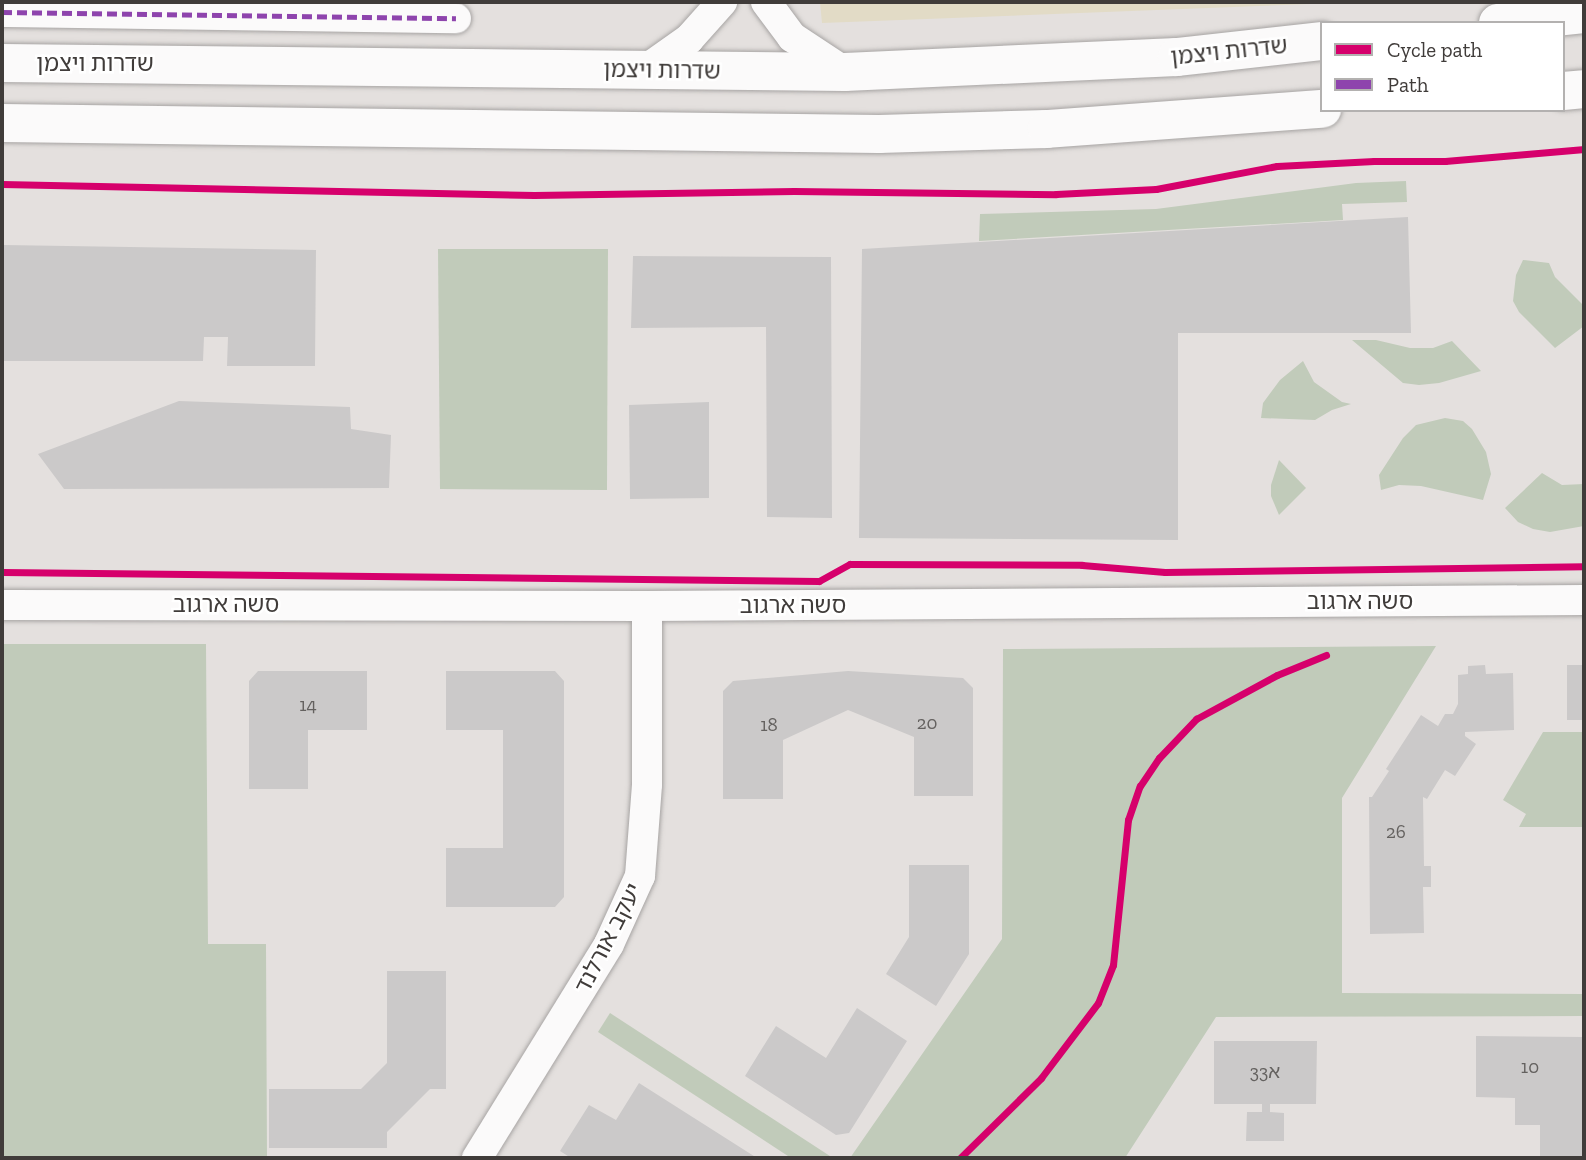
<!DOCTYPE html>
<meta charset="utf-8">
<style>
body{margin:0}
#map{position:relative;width:1586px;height:1160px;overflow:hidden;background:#e4e0de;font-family:"Zilla Slab","Noto Sans Hebrew",serif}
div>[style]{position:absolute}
.green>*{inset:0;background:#c1cbba}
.sand>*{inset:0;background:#e2dbc6}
.building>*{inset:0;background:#cbc9c9}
.roads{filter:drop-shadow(0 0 2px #a7a4a3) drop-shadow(0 0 2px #a7a4a3)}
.street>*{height:30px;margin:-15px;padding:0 15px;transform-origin:15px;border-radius:15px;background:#fbfafa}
.secondary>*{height:38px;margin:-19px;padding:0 19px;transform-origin:19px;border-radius:19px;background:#fbfafa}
.quiet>*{height:5px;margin-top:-2.5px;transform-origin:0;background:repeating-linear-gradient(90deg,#8e44ad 0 10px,transparent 0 15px)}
.cycleway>*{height:7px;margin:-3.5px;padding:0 3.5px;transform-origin:3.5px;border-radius:3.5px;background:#d6006c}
span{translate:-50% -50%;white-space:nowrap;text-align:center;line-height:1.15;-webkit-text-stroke:5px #fff;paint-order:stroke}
.number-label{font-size:19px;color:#64615f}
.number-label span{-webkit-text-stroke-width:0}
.street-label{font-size:23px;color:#403c3a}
.frame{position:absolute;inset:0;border:4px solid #403c3a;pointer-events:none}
.legend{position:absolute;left:1320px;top:21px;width:245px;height:91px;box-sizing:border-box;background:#fff;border:2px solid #b3b1b0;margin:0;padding:9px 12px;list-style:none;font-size:21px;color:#403c3a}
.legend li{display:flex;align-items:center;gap:14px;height:35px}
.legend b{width:35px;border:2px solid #b3b1b0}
</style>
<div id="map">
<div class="green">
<div style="clip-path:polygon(1406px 181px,1407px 202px,1342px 204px,1343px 220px,979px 241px,980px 214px,1156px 209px,1356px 183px)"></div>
<div style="clip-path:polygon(438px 249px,608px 249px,607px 490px,440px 489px)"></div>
<div style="clip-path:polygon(1523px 260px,1549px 263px,1555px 277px,1584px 306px,1584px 326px,1555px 348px,1519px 312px,1513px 301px,1516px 275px)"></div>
<div style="clip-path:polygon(1352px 340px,1376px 340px,1410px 348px,1433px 348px,1452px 341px,1481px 371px,1439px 383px,1419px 385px,1403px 383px)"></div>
<div style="clip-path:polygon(1303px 361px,1314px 382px,1342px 402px,1351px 404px,1332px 410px,1315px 420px,1261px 418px,1263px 403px,1280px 380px)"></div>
<div style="clip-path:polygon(1445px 418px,1463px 421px,1472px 429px,1486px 452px,1491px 474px,1483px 500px,1421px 486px,1399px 485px,1381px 490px,1379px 475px,1403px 438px,1416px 425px)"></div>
<div style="clip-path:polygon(1279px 460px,1306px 488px,1279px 515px,1271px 496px,1271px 485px)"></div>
<div style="clip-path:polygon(1542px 473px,1562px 485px,1584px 484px,1584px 526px,1550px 532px,1533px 529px,1518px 522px,1505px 508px)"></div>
<div style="clip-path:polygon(2px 644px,206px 644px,208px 944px,266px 944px,267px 1158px,2px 1158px)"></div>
<div style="clip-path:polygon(1436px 646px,1342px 798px,1342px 993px,1584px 994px,1584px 1016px,1216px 1017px,1125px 1158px,850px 1158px,1002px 939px,1003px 649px)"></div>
<div style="clip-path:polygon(1543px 732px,1584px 732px,1584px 827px,1519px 827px,1526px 814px,1503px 800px)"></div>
<div style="clip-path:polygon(610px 1013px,833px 1158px,791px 1158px,598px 1032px)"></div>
</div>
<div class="sand">
<div style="clip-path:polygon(820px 2px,1363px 2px,822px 23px)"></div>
</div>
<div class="building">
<div style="clip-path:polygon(1408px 217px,1411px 333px,1178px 333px,1178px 540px,859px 538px,862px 249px)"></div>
<div style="clip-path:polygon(4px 245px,316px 250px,315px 366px,227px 366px,228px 337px,204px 337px,203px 361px,3px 361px)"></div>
<div style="clip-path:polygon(633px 256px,831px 257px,832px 518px,767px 517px,766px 327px,631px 328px)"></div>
<div style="clip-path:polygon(179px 401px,350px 407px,351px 429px,391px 435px,389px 488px,64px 489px,38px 454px)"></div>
<div style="clip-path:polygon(709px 402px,709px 498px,630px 499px,629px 405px)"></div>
<div style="clip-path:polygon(1485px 665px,1486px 674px,1513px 673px,1514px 730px,1465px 732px,1465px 736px,1476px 744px,1455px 776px,1445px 770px,1427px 799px,1423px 797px,1424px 866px,1431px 866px,1431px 887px,1423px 887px,1424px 933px,1370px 934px,1369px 797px,1372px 797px,1389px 771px,1386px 769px,1421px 715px,1438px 726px,1445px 714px,1453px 714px,1458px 704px,1458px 675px,1468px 674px,1468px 666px)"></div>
<div style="clip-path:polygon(1567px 665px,1584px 665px,1584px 720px,1567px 720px)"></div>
<div style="clip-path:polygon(258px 671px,367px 671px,367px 730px,308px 730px,308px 789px,249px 789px,249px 681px)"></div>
<div style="clip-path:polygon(446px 671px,555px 671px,564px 681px,564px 897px,555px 907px,446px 907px,446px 848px,503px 848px,503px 730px,446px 730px)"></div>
<div style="clip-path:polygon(848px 671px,963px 678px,973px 688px,973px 796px,914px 796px,914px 737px,848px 710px,783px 740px,783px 799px,723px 799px,723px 691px,733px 681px)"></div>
<div style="clip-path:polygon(909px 865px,969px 865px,969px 954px,936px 1006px,886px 974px,909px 937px)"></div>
<div style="clip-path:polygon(387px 971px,446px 971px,446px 1089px,430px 1089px,387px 1132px,387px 1148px,269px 1148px,269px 1089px,361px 1089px,387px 1063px)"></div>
<div style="clip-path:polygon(857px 1008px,907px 1041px,849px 1133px,836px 1135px,745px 1076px,776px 1026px,826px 1058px)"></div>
<div style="clip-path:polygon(1476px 1036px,1584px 1037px,1584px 1158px,1540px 1158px,1540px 1125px,1515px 1125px,1515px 1098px,1476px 1097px)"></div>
<div style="clip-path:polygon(1214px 1041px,1317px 1041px,1316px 1104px,1270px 1104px,1270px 1112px,1284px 1113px,1284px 1141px,1246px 1141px,1247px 1112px,1262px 1112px,1262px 1104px,1214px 1104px)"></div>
<div style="clip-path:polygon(639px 1083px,757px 1158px,571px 1158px,560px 1151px,589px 1105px,616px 1120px)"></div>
</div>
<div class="roads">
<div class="street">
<div style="left:766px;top:2px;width:44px;rotate:53.4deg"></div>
<div style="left:792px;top:37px;width:64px;rotate:33.4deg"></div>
<div style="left:2px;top:12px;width:454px;rotate:0.8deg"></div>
<div style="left:645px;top:70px;width:54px;rotate:-35.2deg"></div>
<div style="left:689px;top:39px;width:50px;rotate:-48.3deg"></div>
<div style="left:2px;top:605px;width:645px;rotate:0.09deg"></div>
<div style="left:647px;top:606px;width:937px;rotate:-0.37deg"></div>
<div style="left:477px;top:1158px;width:251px;rotate:-58.3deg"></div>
<div style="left:609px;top:944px;width:75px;rotate:-65.5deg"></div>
<div style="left:640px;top:876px;width:92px;rotate:-85.6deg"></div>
<div style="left:647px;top:784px;width:178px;rotate:-90deg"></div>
</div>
<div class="secondary">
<div style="left:1498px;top:23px;width:86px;rotate:-6deg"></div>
<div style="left:2px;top:63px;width:843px;rotate:0.61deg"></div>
<div style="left:845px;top:72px;width:332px;rotate:-2.6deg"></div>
<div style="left:1177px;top:57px;width:146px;rotate:-6.3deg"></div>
<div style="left:1563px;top:91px;width:21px;rotate:-5deg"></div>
<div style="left:2px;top:123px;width:877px;rotate:0.72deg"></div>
<div style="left:879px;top:134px;width:168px;rotate:-1.7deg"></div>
<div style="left:1047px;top:129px;width:276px;rotate:-4.2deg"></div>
</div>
</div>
<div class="quiet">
<div style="left:2px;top:12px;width:454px;rotate:0.8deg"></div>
</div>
<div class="cycleway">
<div style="left:2px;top:184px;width:532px;rotate:1.18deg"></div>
<div style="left:534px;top:195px;width:260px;rotate:-0.9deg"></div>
<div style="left:794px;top:191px;width:262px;rotate:0.7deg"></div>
<div style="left:1056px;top:194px;width:100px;rotate:-2.9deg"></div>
<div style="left:1156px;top:189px;width:123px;rotate:-10.8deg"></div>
<div style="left:1277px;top:166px;width:97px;rotate:-3deg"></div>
<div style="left:1374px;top:161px;width:71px"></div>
<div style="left:1445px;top:161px;width:140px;rotate:-4.9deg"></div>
<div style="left:2px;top:572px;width:817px;rotate:0.63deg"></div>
<div style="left:819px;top:581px;width:35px;rotate:-29deg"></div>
<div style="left:850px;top:564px;width:232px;rotate:0.2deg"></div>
<div style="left:1082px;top:565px;width:83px;rotate:4.8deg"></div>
<div style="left:1165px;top:572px;width:419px;rotate:-0.8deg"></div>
<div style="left:960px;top:1158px;width:114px;rotate:-44.6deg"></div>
<div style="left:1041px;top:1078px;width:94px;rotate:-52.8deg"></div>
<div style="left:1098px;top:1003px;width:41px;rotate:-68.5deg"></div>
<div style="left:1113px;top:965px;width:146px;rotate:-84.1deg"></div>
<div style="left:1128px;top:820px;width:36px;rotate:-71deg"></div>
<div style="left:1140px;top:786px;width:34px;rotate:-56deg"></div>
<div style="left:1159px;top:758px;width:54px;rotate:-46.5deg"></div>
<div style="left:1196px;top:719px;width:92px;rotate:-28.5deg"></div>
<div style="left:1277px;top:675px;width:53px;rotate:-22.2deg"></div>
</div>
<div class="number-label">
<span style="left:308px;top:705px">14</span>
<span style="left:927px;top:723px">20</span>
<span style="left:769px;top:725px">18</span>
<span style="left:1396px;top:832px">26</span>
<span style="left:1530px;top:1067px">10</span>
<span style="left:1265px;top:1072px">33א</span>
</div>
<div class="street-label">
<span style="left:1229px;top:51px;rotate:-6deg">שדרות ויצמן</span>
<span style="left:95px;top:63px">שדרות ויצמן</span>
<span style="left:662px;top:70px;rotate:1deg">שדרות ויצמן</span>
<span style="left:1360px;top:601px">סשה ארגוב</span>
<span style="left:226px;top:604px">סשה ארגוב</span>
<span style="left:793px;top:605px">סשה ארגוב</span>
<span style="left:608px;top:938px;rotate:-63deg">יעקב אורלנד</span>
</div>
<div class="frame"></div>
<ul class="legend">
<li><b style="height:9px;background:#d6006c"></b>Cycle path</li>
<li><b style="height:9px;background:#8e44ad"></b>Path</li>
</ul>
</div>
